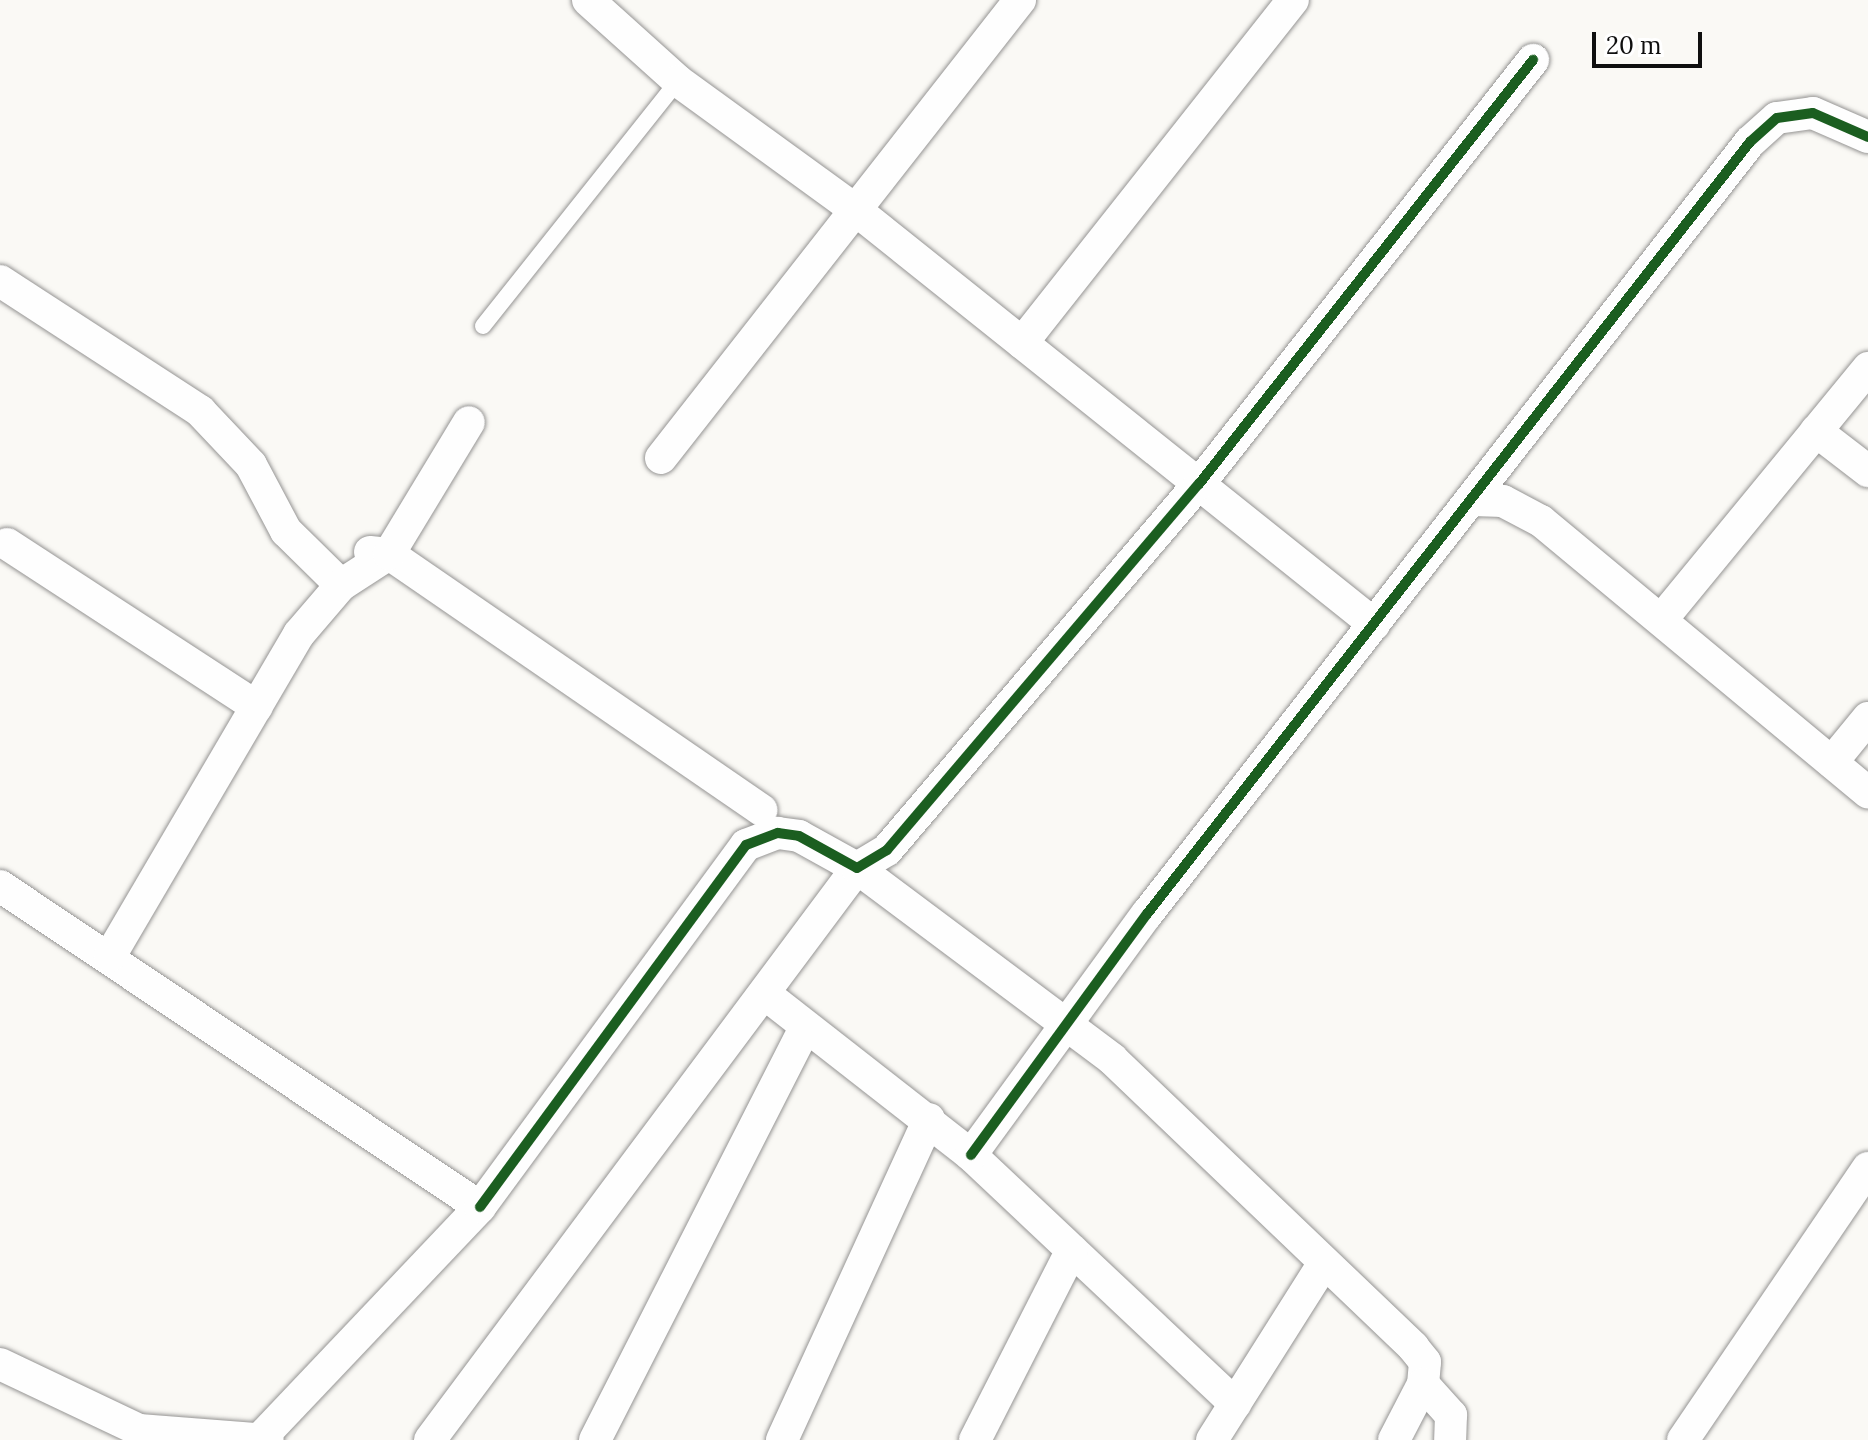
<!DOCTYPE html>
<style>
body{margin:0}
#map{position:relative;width:1868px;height:1440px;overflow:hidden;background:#faf9f5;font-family:Lora,serif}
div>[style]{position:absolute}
.roads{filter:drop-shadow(0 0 2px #959493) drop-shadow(0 0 2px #959493)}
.lane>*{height:16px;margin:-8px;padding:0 8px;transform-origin:8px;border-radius:8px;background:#fefefe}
.street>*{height:32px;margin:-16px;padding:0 16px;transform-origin:16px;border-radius:16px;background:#fefefe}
.cycleway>*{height:10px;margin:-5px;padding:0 5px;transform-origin:5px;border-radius:5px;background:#1b5e20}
span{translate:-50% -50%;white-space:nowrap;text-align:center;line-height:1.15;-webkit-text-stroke:8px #fff;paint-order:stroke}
.scale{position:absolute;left:1592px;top:32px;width:110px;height:36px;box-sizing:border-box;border:4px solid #0f0f0f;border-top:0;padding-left:10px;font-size:24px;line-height:28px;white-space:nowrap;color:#0f0f0f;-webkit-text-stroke:6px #fff;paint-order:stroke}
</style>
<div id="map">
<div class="roads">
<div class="lane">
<div style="left:483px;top:326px;width:313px;rotate:-51.5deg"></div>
</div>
<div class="street">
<div style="left:588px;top:0;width:121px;rotate:42deg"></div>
<div style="left:678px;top:81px;width:221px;rotate:36deg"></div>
<div style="left:857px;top:211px;width:662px;rotate:38.62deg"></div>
<div style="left:0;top:281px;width:239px;rotate:33deg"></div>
<div style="left:200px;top:411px;width:74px;rotate:46.6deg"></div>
<div style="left:251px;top:465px;width:75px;rotate:62.1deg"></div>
<div style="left:286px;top:531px;width:77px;rotate:44.5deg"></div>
<div style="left:1022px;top:343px;width:437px;rotate:-51.7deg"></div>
<div style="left:1816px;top:431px;width:66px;rotate:37.6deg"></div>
<div style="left:661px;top:458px;width:582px;rotate:-51.91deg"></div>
<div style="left:1473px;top:500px;width:30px;rotate:2deg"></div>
<div style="left:1503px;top:501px;width:43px;rotate:27.8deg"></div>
<div style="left:1541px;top:521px;width:425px;rotate:39.7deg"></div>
<div style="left:7px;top:544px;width:298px;rotate:33.1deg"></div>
<div style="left:370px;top:552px;width:19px;rotate:6deg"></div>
<div style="left:389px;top:554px;width:452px;rotate:34.5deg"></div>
<div style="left:1662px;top:619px;width:325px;rotate:-50.6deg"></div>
<div style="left:1832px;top:762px;width:57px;rotate:-50.7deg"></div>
<div style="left:0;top:886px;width:577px;rotate:33.77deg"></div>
<div style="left:480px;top:1207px;width:320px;rotate:133.5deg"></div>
<div style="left:110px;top:956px;width:373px;rotate:-59.6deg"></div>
<div style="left:299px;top:634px;width:65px;rotate:-49.4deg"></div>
<div style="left:341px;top:585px;width:57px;rotate:-32.9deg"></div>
<div style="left:389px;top:554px;width:154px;rotate:-58.8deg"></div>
<div style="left:765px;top:994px;width:261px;rotate:38deg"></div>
<div style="left:971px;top:1155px;width:363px;rotate:43.3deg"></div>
<div style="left:971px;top:1155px;width:298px;rotate:-53.9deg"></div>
<div style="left:1147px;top:914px;width:980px;rotate:-52.01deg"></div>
<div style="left:1750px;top:142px;width:36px;rotate:-42deg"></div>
<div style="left:1777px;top:118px;width:36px;rotate:-8deg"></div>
<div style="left:1813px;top:113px;width:60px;rotate:23.6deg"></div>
<div style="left:480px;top:1207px;width:449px;rotate:-53.7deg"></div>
<div style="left:746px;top:845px;width:34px;rotate:-21deg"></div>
<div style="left:778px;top:833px;width:21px;rotate:8deg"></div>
<div style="left:799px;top:836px;width:66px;rotate:28.9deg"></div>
<div style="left:857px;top:868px;width:35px;rotate:-31deg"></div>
<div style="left:887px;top:850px;width:481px;rotate:-49.6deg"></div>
<div style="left:1199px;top:484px;width:540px;rotate:-51.77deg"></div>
<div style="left:0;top:1364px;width:177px;rotate:25.4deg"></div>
<div style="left:1423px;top:1384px;width:42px;rotate:47.9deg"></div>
<div style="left:1451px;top:1415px;width:25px;rotate:92deg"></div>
<div style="left:139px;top:1430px;width:129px;rotate:4.4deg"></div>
<div style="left:430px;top:1440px;width:714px;rotate:-53.26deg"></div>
<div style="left:857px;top:868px;width:319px;rotate:36.8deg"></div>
<div style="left:1112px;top:1059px;width:417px;rotate:43.7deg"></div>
<div style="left:1413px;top:1347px;width:19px;rotate:51deg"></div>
<div style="left:1425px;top:1362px;width:22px;rotate:95deg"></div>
<div style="left:1423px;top:1384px;width:63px;rotate:117.4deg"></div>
<div style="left:595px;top:1440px;width:461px;rotate:-63deg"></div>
<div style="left:782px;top:1440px;width:353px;rotate:-65.4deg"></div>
<div style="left:975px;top:1440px;width:213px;rotate:-63deg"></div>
<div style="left:1212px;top:1440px;width:209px;rotate:-57.7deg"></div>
<div style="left:1683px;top:1440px;width:329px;rotate:-55.8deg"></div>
</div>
</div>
<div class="cycleway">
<div style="left:971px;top:1155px;width:298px;rotate:-53.9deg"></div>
<div style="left:1147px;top:914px;width:980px;rotate:-52.01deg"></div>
<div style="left:1750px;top:142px;width:36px;rotate:-42deg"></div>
<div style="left:1777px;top:118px;width:36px;rotate:-8deg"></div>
<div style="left:1813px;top:113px;width:60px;rotate:23.6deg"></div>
<div style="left:480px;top:1207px;width:449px;rotate:-53.7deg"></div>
<div style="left:746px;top:845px;width:34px;rotate:-21deg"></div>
<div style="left:778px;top:833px;width:21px;rotate:8deg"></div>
<div style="left:799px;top:836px;width:66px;rotate:28.9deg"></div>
<div style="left:857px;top:868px;width:35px;rotate:-31deg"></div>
<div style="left:887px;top:850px;width:481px;rotate:-49.6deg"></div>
<div style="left:1199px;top:484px;width:540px;rotate:-51.77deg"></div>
</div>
<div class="scale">20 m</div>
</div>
